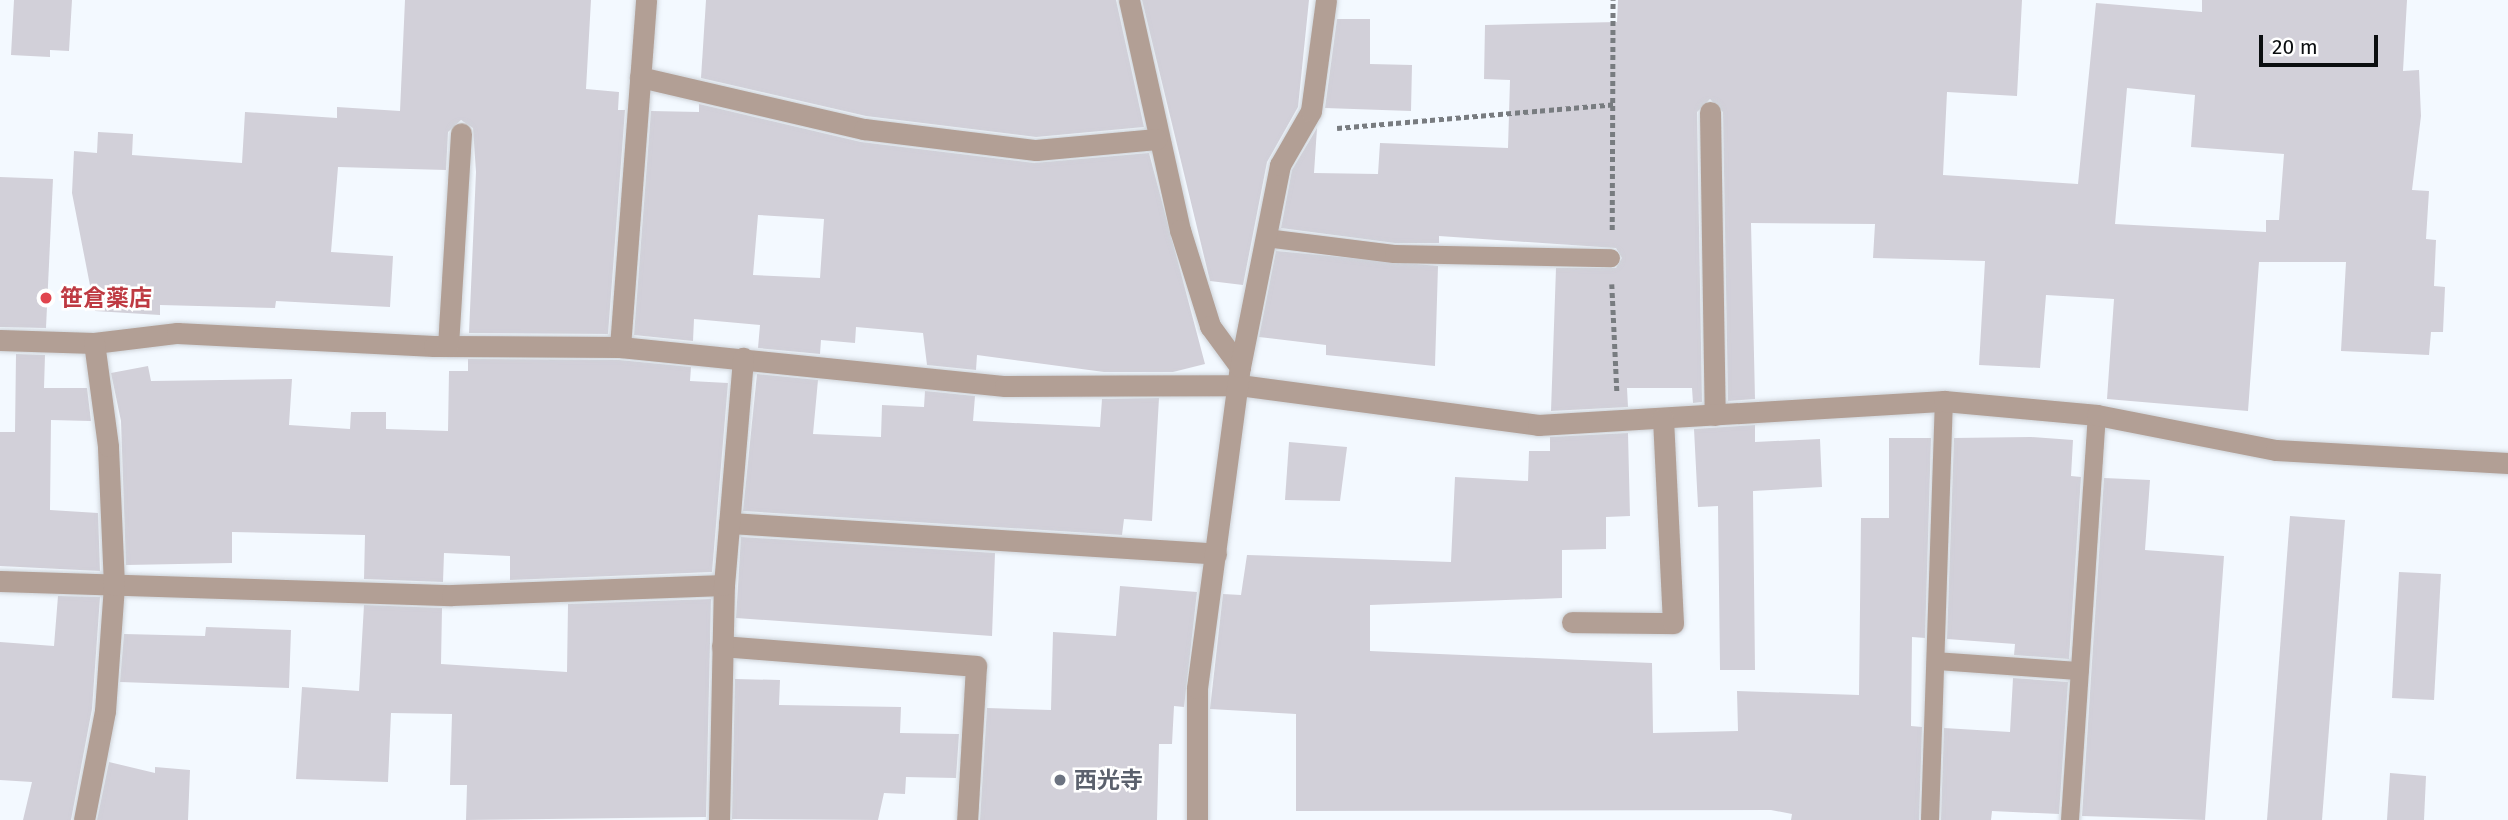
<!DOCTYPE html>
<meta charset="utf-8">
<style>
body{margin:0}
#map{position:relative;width:2508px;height:820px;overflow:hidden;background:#f3f9ff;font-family:"Fira Sans","Noto Sans JP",sans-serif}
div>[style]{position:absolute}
.building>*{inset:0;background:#d2d0d9}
.path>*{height:4.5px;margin-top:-2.25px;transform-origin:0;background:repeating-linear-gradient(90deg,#787c80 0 5px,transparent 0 8.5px)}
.roads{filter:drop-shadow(0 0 2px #ced3d9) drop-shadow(0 0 2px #ced3d9)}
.lane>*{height:18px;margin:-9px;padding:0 9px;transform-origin:9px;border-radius:9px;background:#b29f95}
.street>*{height:21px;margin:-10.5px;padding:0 10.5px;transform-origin:10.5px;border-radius:10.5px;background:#b29f95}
.dots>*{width:19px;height:19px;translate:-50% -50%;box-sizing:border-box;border:4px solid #fff;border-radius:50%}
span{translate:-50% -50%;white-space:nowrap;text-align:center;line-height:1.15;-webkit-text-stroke:5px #fff;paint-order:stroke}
.health-label{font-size:23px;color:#be3a42;font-weight:700}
.left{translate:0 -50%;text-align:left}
.worship-label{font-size:23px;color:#5b616d;font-weight:700}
.scale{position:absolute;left:2259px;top:35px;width:119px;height:32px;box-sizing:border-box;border:4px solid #0b0e10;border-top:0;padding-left:9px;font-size:21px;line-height:24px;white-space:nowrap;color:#0b0e10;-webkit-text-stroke:5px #fff;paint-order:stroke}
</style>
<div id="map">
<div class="building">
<div style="clip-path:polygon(14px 0,72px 0,69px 51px,50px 50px,50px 57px,11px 55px)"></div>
<div style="clip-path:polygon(405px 0,591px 0,586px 89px,619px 92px,618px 110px,625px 110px,608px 334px,469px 333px,476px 172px,473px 128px,461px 120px,448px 132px,446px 170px,338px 167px,331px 252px,393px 256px,390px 307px,276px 301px,275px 308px,160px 305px,160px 315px,95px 311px,72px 193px,74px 151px,97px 153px,98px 132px,133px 134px,132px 155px,242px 163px,245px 112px,337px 118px,337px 107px,400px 111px)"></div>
<div style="clip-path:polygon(706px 0,1116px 0,1144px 127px,1036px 137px,866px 116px,701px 78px)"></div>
<div style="clip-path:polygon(1142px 0,1309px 0,1298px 107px,1267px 162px,1243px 285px,1210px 281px)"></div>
<div style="clip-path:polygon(evenodd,1618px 0,2022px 0,2017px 96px,1947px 92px,1943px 175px,2078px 184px,2096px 3px,2202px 12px,2202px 0,2407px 0,2403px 71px,2419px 70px,2421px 116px,2412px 190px,2429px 191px,2426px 239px,2436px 240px,2434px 286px,2445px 287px,2443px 332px,2431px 332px,2429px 355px,2341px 351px,2346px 262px,2259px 262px,2248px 411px,2107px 399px,2114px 299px,2046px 295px,2040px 368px,1979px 365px,1985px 261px,1873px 258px,1875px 224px,1751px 223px,1755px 399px,1728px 401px,1723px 112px,1710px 99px,1697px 112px,1702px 402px,1693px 403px,1692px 388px,1627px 388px,1628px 407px,1551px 411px,1556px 268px,1616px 268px,1622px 258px,1616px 248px,1439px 236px,1439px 243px,1395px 243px,1281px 228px,1292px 170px,1317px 128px,1314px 173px,1378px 174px,1380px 143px,1508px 148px,1510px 80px,1484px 79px,1485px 25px,1617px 22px,1618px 0,2127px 88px,2195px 95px,2191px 147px,2284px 154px,2279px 220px,2266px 220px,2266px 232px,2115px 224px,2127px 88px)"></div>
<div style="clip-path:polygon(1337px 19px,1370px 19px,1370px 64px,1412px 65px,1411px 111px,1325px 108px)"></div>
<div style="clip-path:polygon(evenodd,699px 104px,861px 142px,1034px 163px,1149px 153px,1205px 364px,1173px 372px,1104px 372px,977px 355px,976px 370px,927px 365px,923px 333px,856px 327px,855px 343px,821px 340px,820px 354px,758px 348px,760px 325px,694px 319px,693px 341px,634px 335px,651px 111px,699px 112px,699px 104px,758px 215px,824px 219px,820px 278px,753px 275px,758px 215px)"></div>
<div style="clip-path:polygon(0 177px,53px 179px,46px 328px,0 327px)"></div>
<div style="clip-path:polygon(1276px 251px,1438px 266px,1435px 366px,1326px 355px,1326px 345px,1259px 337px)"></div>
<div style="clip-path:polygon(16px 354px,45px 355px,44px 388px,87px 388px,91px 421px,51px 420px,50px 510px,98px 513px,100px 571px,0 566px,0 432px,15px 432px)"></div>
<div style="clip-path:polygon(468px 359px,619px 360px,691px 367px,690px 381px,728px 383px,712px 572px,510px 580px,510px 556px,444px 553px,443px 582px,364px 579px,365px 535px,232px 532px,232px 563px,126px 565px,121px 421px,111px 373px,148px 366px,151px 381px,292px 379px,289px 425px,350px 429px,351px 412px,386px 412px,386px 429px,448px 431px,449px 371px,468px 371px)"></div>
<div style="clip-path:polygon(757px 374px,818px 380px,813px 434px,881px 437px,882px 405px,924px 407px,925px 391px,975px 396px,973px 421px,1100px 427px,1102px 399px,1159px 398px,1152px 521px,1124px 519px,1122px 535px,743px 511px)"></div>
<div style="clip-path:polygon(1755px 425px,1755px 442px,1820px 439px,1822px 487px,1753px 491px,1755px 670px,1720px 670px,1718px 506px,1698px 507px,1694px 429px)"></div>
<div style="clip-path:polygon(1628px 433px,1630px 516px,1606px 517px,1606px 549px,1562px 550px,1562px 598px,1370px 605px,1370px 651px,1652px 663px,1653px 733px,1738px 731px,1737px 691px,1859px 695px,1861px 518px,1889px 518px,1889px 438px,1931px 438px,1925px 638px,1912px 637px,1911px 726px,1922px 727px,1919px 820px,1791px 820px,1792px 814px,1771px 810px,1296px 811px,1296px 714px,1210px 709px,1223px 594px,1241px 595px,1247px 555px,1451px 562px,1455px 477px,1528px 481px,1529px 451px,1550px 451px,1550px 437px)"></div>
<div style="clip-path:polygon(2031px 437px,2073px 440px,2071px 476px,2081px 477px,2069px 659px,2014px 655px,2015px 644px,1947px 639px,1954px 438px)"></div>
<div style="clip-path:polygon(1289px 442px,1347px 447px,1340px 501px,1285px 500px)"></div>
<div style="clip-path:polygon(2104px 478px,2150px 480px,2145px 550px,2224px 556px,2205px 820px,2082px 816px)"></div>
<div style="clip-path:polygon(2290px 516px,2345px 520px,2322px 820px,2267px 820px)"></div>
<div style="clip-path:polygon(741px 537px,995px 553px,992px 636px,736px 618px)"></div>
<div style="clip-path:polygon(2399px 572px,2441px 574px,2434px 700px,2392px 698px)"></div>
<div style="clip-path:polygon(1120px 586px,1197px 592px,1184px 707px,1174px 706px,1172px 744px,1159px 744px,1157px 820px,980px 820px,987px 708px,1051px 710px,1053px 632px,1116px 636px)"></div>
<div style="clip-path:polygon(58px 596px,100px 597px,92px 709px,71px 820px,23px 820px,32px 782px,0 780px,0 642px,54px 646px)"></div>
<div style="clip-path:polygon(711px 599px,706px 817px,466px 820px,467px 785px,450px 785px,452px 714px,391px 713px,388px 782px,296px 779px,302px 687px,359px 691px,364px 605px,442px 608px,441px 664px,567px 672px,568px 604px)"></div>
<div style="clip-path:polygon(206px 627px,291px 630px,289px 688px,120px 682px,124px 634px,205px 636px)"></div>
<div style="clip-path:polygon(2013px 678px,2068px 682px,2059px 814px,1992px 811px,1991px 820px,1941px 820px,1944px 728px,2010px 732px)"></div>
<div style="clip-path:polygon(735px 679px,780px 680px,779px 705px,901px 707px,900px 733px,959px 734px,956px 778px,906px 777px,905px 794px,884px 793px,878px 820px,732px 819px)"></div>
<div style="clip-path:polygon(109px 762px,155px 773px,155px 767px,190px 770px,188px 820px,97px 820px)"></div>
<div style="clip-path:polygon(2390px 773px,2426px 776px,2424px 820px,2387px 820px)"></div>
</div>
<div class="path">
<div style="left:1337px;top:128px;width:279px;rotate:-4.9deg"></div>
<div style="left:1612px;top:230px;width:230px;rotate:-89.8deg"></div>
<div style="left:1612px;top:284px;width:107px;rotate:87.3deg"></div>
</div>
<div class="roads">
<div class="lane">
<div style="left:1266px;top:238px;width:129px;rotate:7.1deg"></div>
<div style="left:1394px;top:254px;width:217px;rotate:1.1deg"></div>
<div style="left:1936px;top:661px;width:144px;rotate:4deg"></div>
<div style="left:1930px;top:820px;width:419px;rotate:-88.1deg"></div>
<div style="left:2070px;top:820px;width:406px;rotate:-86.2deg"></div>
</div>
<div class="street">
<div style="left:1129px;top:0;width:236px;rotate:77.5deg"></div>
<div style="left:1180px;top:230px;width:101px;rotate:72.6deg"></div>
<div style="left:1210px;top:326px;width:51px;rotate:53.8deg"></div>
<div style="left:640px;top:77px;width:230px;rotate:13.1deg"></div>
<div style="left:864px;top:129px;width:173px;rotate:7deg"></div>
<div style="left:1036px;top:150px;width:121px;rotate:-5.2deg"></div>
<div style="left:1710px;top:112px;width:303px;rotate:89.1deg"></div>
<div style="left:0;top:340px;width:94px;rotate:1.8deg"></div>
<div style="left:94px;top:343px;width:84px;rotate:-6.9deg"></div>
<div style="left:177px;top:333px;width:257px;rotate:2.9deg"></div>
<div style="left:434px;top:346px;width:186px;rotate:0.3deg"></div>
<div style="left:620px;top:347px;width:387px;rotate:5.8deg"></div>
<div style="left:1005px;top:386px;width:234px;rotate:-0.2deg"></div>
<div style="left:1239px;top:385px;width:302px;rotate:7.6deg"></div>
<div style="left:1538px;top:425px;width:407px;rotate:-3.4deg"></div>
<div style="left:1944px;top:401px;width:154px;rotate:5.2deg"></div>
<div style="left:2097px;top:415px;width:182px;rotate:11.1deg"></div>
<div style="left:2276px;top:450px;width:232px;rotate:3.2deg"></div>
<div style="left:448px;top:346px;width:213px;rotate:-86.5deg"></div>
<div style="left:620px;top:347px;width:348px;rotate:-85.7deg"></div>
<div style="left:729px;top:523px;width:488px;rotate:3.6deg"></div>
<div style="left:0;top:581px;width:452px;rotate:1.8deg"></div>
<div style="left:452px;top:595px;width:272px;rotate:-2.1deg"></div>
<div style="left:1572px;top:622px;width:101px;rotate:0.6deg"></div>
<div style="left:1673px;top:623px;width:205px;rotate:-92.8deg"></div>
<div style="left:722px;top:646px;width:255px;rotate:4.5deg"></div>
<div style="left:976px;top:666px;width:154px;rotate:93.3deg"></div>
<div style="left:84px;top:820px;width:111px;rotate:-79.1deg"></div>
<div style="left:105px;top:711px;width:126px;rotate:-85.9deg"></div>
<div style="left:114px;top:585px;width:139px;rotate:-92.5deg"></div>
<div style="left:108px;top:446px;width:104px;rotate:-97.7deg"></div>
<div style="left:719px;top:820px;width:235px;rotate:-88.8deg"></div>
<div style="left:724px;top:585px;width:228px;rotate:-85.2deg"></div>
<div style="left:1197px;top:820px;width:132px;rotate:-90deg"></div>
<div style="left:1197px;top:688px;width:324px;rotate:-82.4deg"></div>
<div style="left:1240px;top:367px;width:206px;rotate:-78.8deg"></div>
<div style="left:1280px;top:165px;width:62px;rotate:-60.1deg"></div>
<div style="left:1311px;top:111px;width:112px;rotate:-82.3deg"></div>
</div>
</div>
<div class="dots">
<div style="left:46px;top:298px;background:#e0444e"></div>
<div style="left:1060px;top:780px;background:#6b7280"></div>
</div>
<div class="health-label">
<span class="left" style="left:60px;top:298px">笹倉薬店</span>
</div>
<div class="worship-label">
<span class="left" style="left:1074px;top:780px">西光寺</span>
</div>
<div class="scale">20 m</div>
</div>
